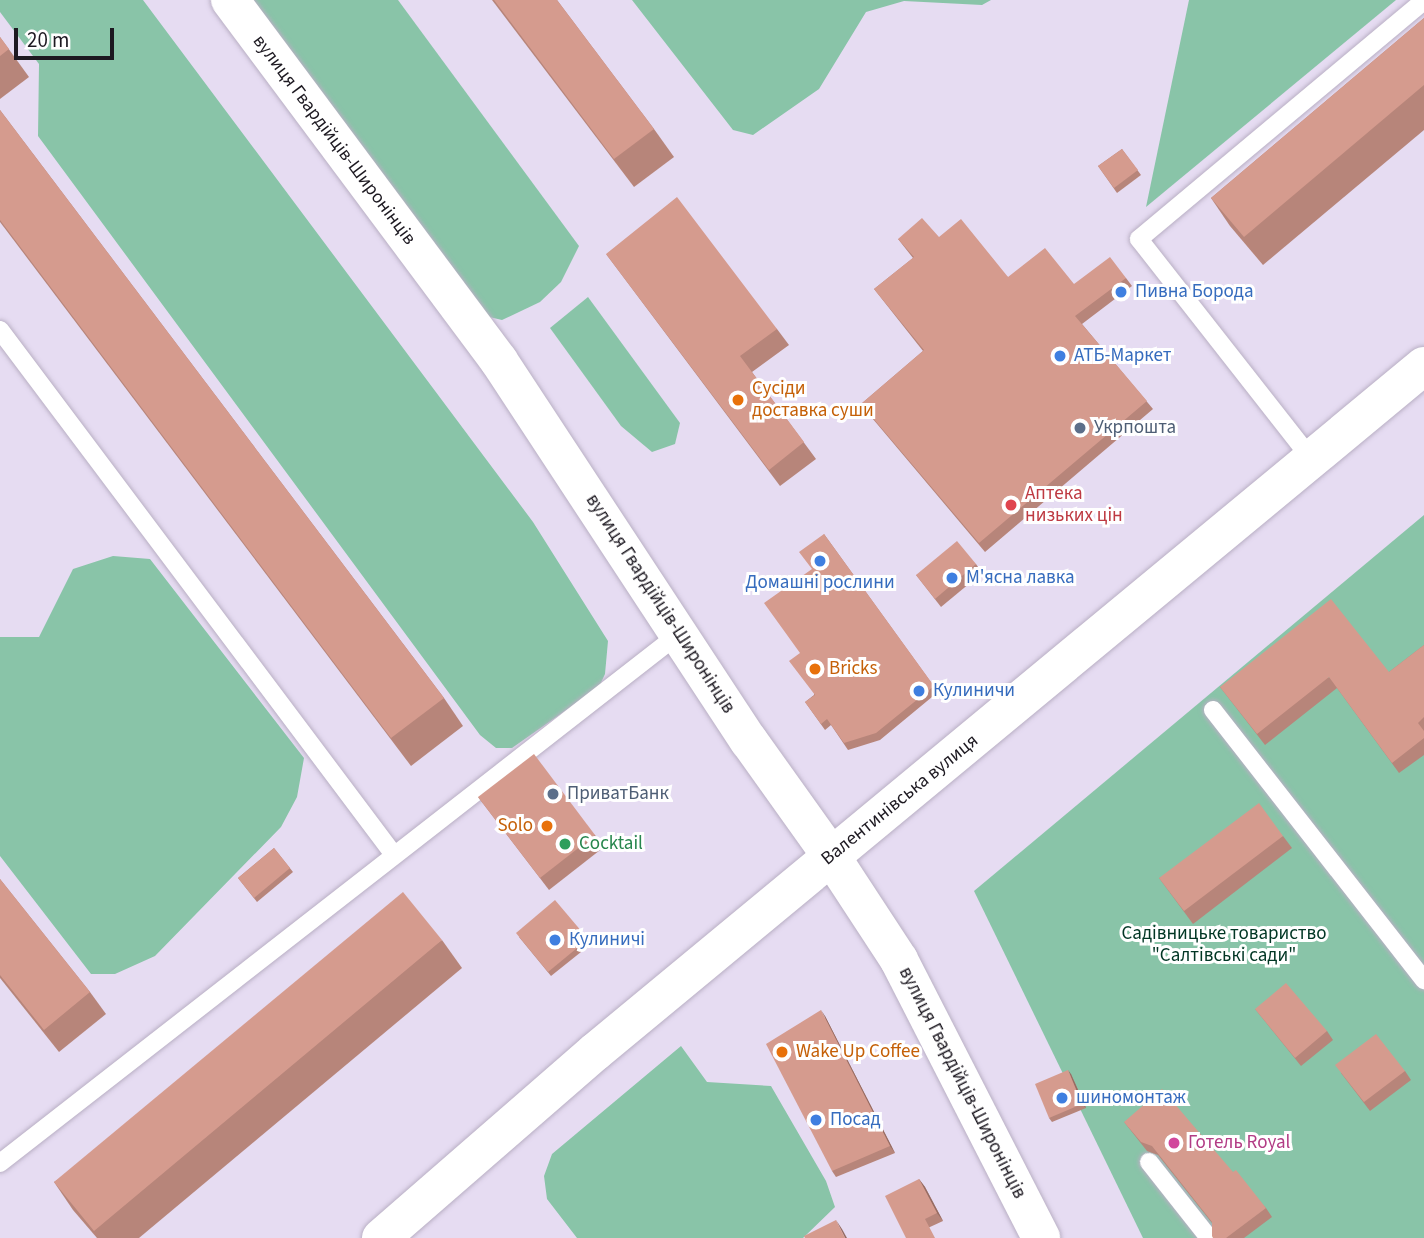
<!DOCTYPE html>
<meta charset="utf-8">
<style>
body{margin:0}
#map{position:relative;width:1424px;height:1238px;overflow:hidden;background:#e6dcf2;font-family:"Source Sans 3",sans-serif}
div>[style]{position:absolute}
.green>*{inset:0;background:#89c4a8}
.roads{filter:drop-shadow(0 0 2px #b9afc4) drop-shadow(0 0 2px #b9afc4)}
.service>*{height:18px;margin:-9px;padding:0 9px;transform-origin:9px;border-radius:9px;background:#fff}
.tertiary>*{height:38px;margin:-19px;padding:0 19px;transform-origin:19px;border-radius:19px;background:#fff}
.secondary>*{height:38px;margin:-19px;padding:0 19px;transform-origin:19px;border-radius:19px;background:#fff}
.wall>*{inset:0;background:#b7857a}
.shaded-wall>*{inset:0;background:#956c63}
.building>*{inset:0;background:#d59b8e}
.dots>*{width:19px;height:19px;translate:-50% -50%;box-sizing:border-box;border:4px solid #fff;border-radius:50%}
span{translate:-50% -50%;white-space:nowrap;text-align:center;line-height:1.15;-webkit-text-stroke:6px #fff;paint-order:stroke}
.street-label{font-size:19px;color:#1d1921}
.shop-label{font-size:19px;color:#366cbe}
.left{translate:0 -50%;text-align:left}
.food-label{font-size:19px;color:#c56008}
.right{translate:-100% -50%;text-align:right}
.service-label{font-size:19px;color:#4e5e75}
.health-label{font-size:19px;color:#be3a42}
.leisure-label{font-size:19px;color:#27864d}
.park-label{font-size:19px;color:#013624}
.hotel-label{font-size:19px;color:#b23c85}
.scale{position:absolute;left:14px;top:28px;width:100px;height:32px;box-sizing:border-box;border:4px solid #1d1921;border-top:0;padding-left:9px;font-size:21px;line-height:24px;white-space:nowrap;color:#1d1921;-webkit-text-stroke:5px #fff;paint-order:stroke}
</style>
<div id="map">
<div class="green">
<div style="clip-path:polygon(0 0,143px 0,533px 522px,608px 641px,605px 674px,599px 687px,512px 748px,496px 748px,480px 735px,38px 136px,39px 64px,0 12px)"></div>
<div style="clip-path:polygon(248px 0,398px 0,579px 246px,561px 282px,540px 302px,502px 320px,477px 314px)"></div>
<div style="clip-path:polygon(632px 0,991px 0,982px 5px,904px 1px,866px 12px,819px 89px,753px 135px,733px 130px)"></div>
<div style="clip-path:polygon(1189px 0,1396px 0,1146px 207px)"></div>
<div style="clip-path:polygon(588px 297px,680px 423px,675px 444px,652px 452px,621px 426px,550px 328px)"></div>
<div style="clip-path:polygon(1424px 515px,1424px 1238px,1143px 1238px,974px 891px)"></div>
<div style="clip-path:polygon(113px 556px,150px 559px,304px 758px,297px 797px,281px 827px,155px 956px,115px 974px,91px 974px,0 856px,0 637px,39px 637px,73px 569px)"></div>
<div style="clip-path:polygon(681px 1046px,707px 1082px,771px 1086px,826px 1181px,835px 1207px,803px 1238px,577px 1238px,547px 1199px,544px 1176px,552px 1154px)"></div>
</div>
<div class="roads">
<div class="service">
<div style="left:0;top:330px;width:656px;rotate:53.11deg"></div>
<div style="left:1313px;top:461px;width:282px;rotate:-128.1deg"></div>
<div style="left:1139px;top:239px;width:371px;rotate:-39.9deg"></div>
<div style="left:1213px;top:710px;width:343px;rotate:52deg"></div>
<div style="left:1149px;top:1162px;width:97px;rotate:51.7deg"></div>
<div style="left:0;top:1163px;width:862px;rotate:-37.93deg"></div>
</div>
<div class="tertiary">
<div style="left:381px;top:1238px;width:284px;rotate:-41deg"></div>
<div style="left:595px;top:1052px;width:1076px;rotate:-39.61deg"></div>
</div>
<div class="secondary">
<div style="left:230px;top:0;width:450px;rotate:53.3deg"></div>
<div style="left:499px;top:361px;width:455px;rotate:56.7deg"></div>
<div style="left:749px;top:741px;width:141px;rotate:54.5deg"></div>
<div style="left:831px;top:856px;width:124px;rotate:56.8deg"></div>
<div style="left:899px;top:960px;width:312px;rotate:62.9deg"></div>
</div>
</div>
<div class="wall">
<div style="clip-path:polygon(492px 0,557px 0,654px 129px,674px 157px,634px 187px)"></div>
<div style="clip-path:polygon(1424px 18px,1424px 130px,1263px 265px,1230px 226px,1211px 198px)"></div>
<div style="clip-path:polygon(0 37px,29px 77px,0 99px)"></div>
<div style="clip-path:polygon(0 110px,444px 698px,463px 726px,411px 766px,0 222px)"></div>
<div style="clip-path:polygon(1122px 149px,1141px 175px,1117px 193px,1098px 166px)"></div>
<div style="clip-path:polygon(939px 237px,1008px 277px,1074px 284px,1126px 278px,1132px 286px,1082px 324px,1153px 409px,985px 552px,867px 412px,861px 404px,923px 351px,874px 289px,913px 258px,898px 239px)"></div>
<div style="clip-path:polygon(606px 254px,777px 329px,789px 345px,752px 372px,816px 459px,780px 486px)"></div>
<div style="clip-path:polygon(824px 534px,938px 692px,880px 740px,848px 750px,831px 725px,825px 730px,805px 702px,814px 695px,812px 569px)"></div>
<div style="clip-path:polygon(976px 564px,982px 573px,941px 607px,916px 575px)"></div>
<div style="clip-path:polygon(1424px 645px,1424px 755px,1399px 773px,1337px 688px,1265px 745px,1220px 687px,1389px 672px)"></div>
<div style="clip-path:polygon(478px 797px,595px 835px,604px 847px,549px 890px)"></div>
<div style="clip-path:polygon(1283px 836px,1292px 848px,1193px 924px,1159px 878px)"></div>
<div style="clip-path:polygon(274px 848px,293px 872px,257px 902px,238px 878px)"></div>
<div style="clip-path:polygon(0 879px,90px 992px,106px 1014px,59px 1052px,0 978px)"></div>
<div style="clip-path:polygon(519px 937px,588px 939px,591px 944px,551px 976px)"></div>
<div style="clip-path:polygon(442px 940px,462px 968px,139px 1238px,97px 1238px,73px 1210px,54px 1182px)"></div>
<div style="clip-path:polygon(1255px 1009px,1327px 1031px,1333px 1040px,1301px 1066px)"></div>
<div style="clip-path:polygon(825px 1016px,895px 1153px,836px 1177px,832px 1171px)"></div>
<div style="clip-path:polygon(1405px 1071px,1411px 1080px,1370px 1111px,1341px 1073px)"></div>
<div style="clip-path:polygon(1071px 1074px,1086px 1108px,1052px 1122px,1049px 1118px)"></div>
<div style="clip-path:polygon(1124px 1122px,1233px 1172px,1266px 1208px,1272px 1217px,1244px 1238px,1213px 1238px,1212px 1223px,1158px 1155px,1147px 1151px)"></div>
<div style="clip-path:polygon(919px 1179px,925px 1187px,943px 1221px,906px 1238px)"></div>
</div>
<div class="shaded-wall">
<div style="clip-path:polygon(821px 1010px,825px 1016px,895px 1153px,890px 1146px)"></div>
<div style="clip-path:polygon(1068px 1070px,1071px 1074px,1086px 1108px,1082px 1104px)"></div>
<div style="clip-path:polygon(919px 1179px,925px 1187px,943px 1221px,937px 1213px)"></div>
<div style="clip-path:polygon(836px 1220px,842px 1229px,847px 1238px,845px 1238px)"></div>
</div>
<div class="building">
<div style="clip-path:polygon(494px 0,557px 0,654px 129px,614px 159px)"></div>
<div style="clip-path:polygon(1424px 18px,1424px 85px,1244px 237px,1211px 198px)"></div>
<div style="clip-path:polygon(0 37px,9px 49px,0 56px)"></div>
<div style="clip-path:polygon(0 110px,444px 698px,391px 738px,0 220px)"></div>
<div style="clip-path:polygon(1122px 149px,1138px 170px,1114px 188px,1098px 166px)"></div>
<div style="clip-path:polygon(677px 197px,777px 329px,740px 356px,804px 442px,769px 470px,606px 254px)"></div>
<div style="clip-path:polygon(922px 218px,939px 237px,961px 219px,1008px 277px,1045px 248px,1074px 284px,1110px 257px,1126px 278px,1075px 316px,1147px 401px,979px 543px,861px 404px,924px 350px,874px 289px,914px 257px,898px 239px)"></div>
<div style="clip-path:polygon(824px 534px,934px 686px,876px 733px,844px 743px,827px 719px,821px 724px,805px 702px,815px 695px,789px 661px,800px 653px,764px 603px,812px 569px,799px 552px)"></div>
<div style="clip-path:polygon(957px 541px,976px 564px,935px 599px,916px 575px)"></div>
<div style="clip-path:polygon(1331px 599px,1389px 672px,1424px 645px,1424px 717px,1418px 723px,1424px 731px,1424px 738px,1392px 763px,1329px 677px,1257px 734px,1220px 687px)"></div>
<div style="clip-path:polygon(534px 754px,595px 835px,540px 878px,478px 797px)"></div>
<div style="clip-path:polygon(1259px 803px,1283px 836px,1184px 911px,1159px 878px)"></div>
<div style="clip-path:polygon(274px 848px,290px 868px,254px 898px,238px 878px)"></div>
<div style="clip-path:polygon(0 879px,90px 992px,44px 1030px,0 975px)"></div>
<div style="clip-path:polygon(403px 892px,442px 940px,94px 1231px,54px 1182px)"></div>
<div style="clip-path:polygon(555px 900px,588px 939px,548px 972px,516px 933px)"></div>
<div style="clip-path:polygon(1286px 983px,1327px 1031px,1295px 1058px,1255px 1009px)"></div>
<div style="clip-path:polygon(821px 1010px,890px 1146px,832px 1171px,766px 1044px)"></div>
<div style="clip-path:polygon(1376px 1034px,1405px 1071px,1364px 1102px,1335px 1065px)"></div>
<div style="clip-path:polygon(1068px 1070px,1082px 1104px,1049px 1118px,1035px 1084px)"></div>
<div style="clip-path:polygon(1162px 1089px,1233px 1172px,1236px 1170px,1266px 1208px,1226px 1238px,1213px 1238px,1212px 1236px,1212px 1222px,1152px 1146px,1141px 1142px,1124px 1122px)"></div>
<div style="clip-path:polygon(919px 1179px,937px 1213px,925px 1219px,935px 1238px,906px 1238px,885px 1196px)"></div>
<div style="clip-path:polygon(836px 1220px,845px 1238px,805px 1238px,804px 1236px)"></div>
</div>
<div class="dots">
<div style="left:1121px;top:292px;background:#3f7fe0"></div>
<div style="left:1060px;top:356px;background:#3f7fe0"></div>
<div style="left:738px;top:400px;background:#e8710a"></div>
<div style="left:1080px;top:428px;background:#5c6f8a"></div>
<div style="left:1011px;top:505px;background:#e0444e"></div>
<div style="left:820px;top:561px;background:#3f7fe0"></div>
<div style="left:952px;top:578px;background:#3f7fe0"></div>
<div style="left:815px;top:669px;background:#e8710a"></div>
<div style="left:919px;top:691px;background:#3f7fe0"></div>
<div style="left:553px;top:794px;background:#5c6f8a"></div>
<div style="left:547px;top:826px;background:#e8710a"></div>
<div style="left:565px;top:844px;background:#2e9e5b"></div>
<div style="left:555px;top:940px;background:#3f7fe0"></div>
<div style="left:782px;top:1052px;background:#e8710a"></div>
<div style="left:1062px;top:1098px;background:#3f7fe0"></div>
<div style="left:816px;top:1120px;background:#3f7fe0"></div>
<div style="left:1174px;top:1143px;background:#d1479c"></div>
</div>
<div class="street-label">
<span style="left:334px;top:140px;rotate:53deg">вулиця Гвардійців-Широнінців</span>
<span style="left:660px;top:604px;rotate:57deg">вулиця Гвардійців-Широнінців</span>
<span style="left:900px;top:800px;rotate:-39deg">Валентинівська вулиця</span>
<span style="left:962px;top:1083px;rotate:63deg">вулиця Гвардійців-Широнінців</span>
</div>
<div class="shop-label">
<span class="left" style="left:1135px;top:292px">Пивна Борода</span>
<span class="left" style="left:1074px;top:356px">АТБ-Маркет</span>
<span class="left" style="left:966px;top:578px">М'ясна лавка</span>
<span style="left:820px;top:583px">Домашні рослини</span>
<span class="left" style="left:933px;top:691px">Кулиничи</span>
<span class="left" style="left:569px;top:940px">Кулиничі</span>
<span class="left" style="left:1076px;top:1098px">шиномонтаж</span>
<span class="left" style="left:830px;top:1120px">Посад</span>
</div>
<div class="food-label">
<span class="left" style="left:752px;top:400px">Сусіди<br>доставка суши</span>
<span class="left" style="left:829px;top:669px">Bricks</span>
<span class="right" style="left:533px;top:826px">Solo</span>
<span class="left" style="left:796px;top:1052px">Wake Up Coffee</span>
</div>
<div class="service-label">
<span class="left" style="left:1094px;top:428px">Укрпошта</span>
<span class="left" style="left:567px;top:794px">ПриватБанк</span>
</div>
<div class="health-label">
<span class="left" style="left:1025px;top:505px">Аптека<br>низьких цін</span>
</div>
<div class="leisure-label">
<span class="left" style="left:579px;top:844px">Cocktail</span>
</div>
<div class="park-label">
<span style="left:1224px;top:945px">Садівницьке товариство<br>"Салтівські сади"</span>
</div>
<div class="hotel-label">
<span class="left" style="left:1188px;top:1143px">Готель Royal</span>
</div>
<div class="scale">20 m</div>
</div>
